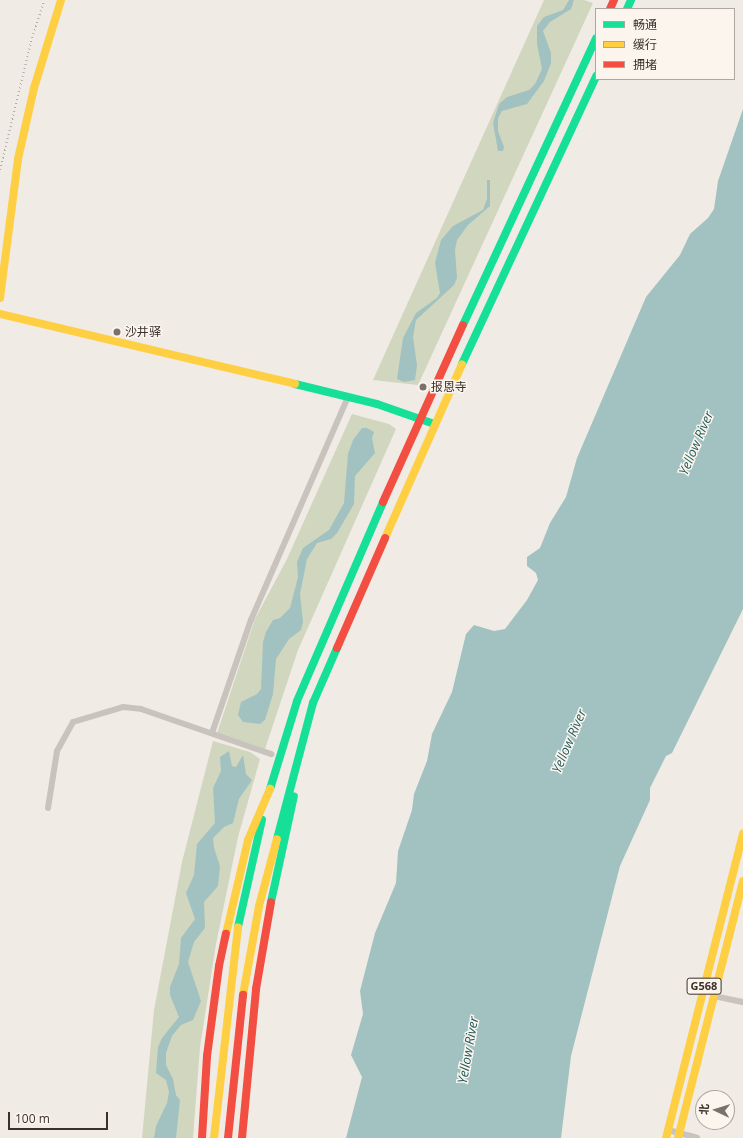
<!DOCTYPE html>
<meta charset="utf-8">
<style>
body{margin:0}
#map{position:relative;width:743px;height:1138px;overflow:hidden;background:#f0ebe5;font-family:"Open Sans","Noto Sans SC",sans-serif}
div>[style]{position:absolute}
.green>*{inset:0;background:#d1d6bf}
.water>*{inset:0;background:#a1c2c1}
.street>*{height:6px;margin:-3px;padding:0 3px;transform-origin:3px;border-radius:3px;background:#c9c3be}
.fast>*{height:8px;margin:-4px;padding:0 4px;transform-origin:4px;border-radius:4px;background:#16e098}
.slow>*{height:8px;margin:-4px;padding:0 4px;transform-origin:4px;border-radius:4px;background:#ffcf43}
.jam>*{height:8px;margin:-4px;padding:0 4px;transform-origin:4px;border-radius:4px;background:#f24e42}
.rail>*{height:2px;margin-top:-1px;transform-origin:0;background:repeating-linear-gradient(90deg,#b1aca8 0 1px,transparent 0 4px)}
.dots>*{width:11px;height:11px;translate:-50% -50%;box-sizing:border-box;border:2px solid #fbf5ee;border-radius:50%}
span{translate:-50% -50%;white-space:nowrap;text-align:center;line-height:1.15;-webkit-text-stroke:3px #fbf5ee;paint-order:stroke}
.shield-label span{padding:1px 3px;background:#fbf5ee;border:1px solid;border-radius:3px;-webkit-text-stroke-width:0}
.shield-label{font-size:11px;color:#3b302b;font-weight:700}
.poi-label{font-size:12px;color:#3b302b}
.left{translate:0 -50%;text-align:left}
.water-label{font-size:13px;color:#1f5a5e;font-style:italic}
.legend{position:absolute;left:595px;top:8px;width:140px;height:72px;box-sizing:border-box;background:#fbf5ee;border:1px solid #aea6a0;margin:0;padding:5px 7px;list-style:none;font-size:12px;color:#3b302b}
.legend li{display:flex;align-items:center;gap:8px;height:20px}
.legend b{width:20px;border:1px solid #aea6a0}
.north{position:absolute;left:695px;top:1090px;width:40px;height:40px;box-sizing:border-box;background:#fbf5ee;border:1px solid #aea6a0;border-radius:50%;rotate:274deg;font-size:11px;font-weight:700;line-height:16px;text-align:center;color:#3b302b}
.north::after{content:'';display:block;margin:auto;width:14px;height:18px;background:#7a716c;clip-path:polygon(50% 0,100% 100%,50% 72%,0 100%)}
.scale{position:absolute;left:8px;top:1112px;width:100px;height:18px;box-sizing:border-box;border:2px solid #3b302b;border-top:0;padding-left:5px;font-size:12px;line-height:14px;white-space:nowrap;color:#3b302b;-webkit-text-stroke:3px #fbf5ee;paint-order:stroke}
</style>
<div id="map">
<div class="green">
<div style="clip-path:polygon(544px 0,584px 0,593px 3px,418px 385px,373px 380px)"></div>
<div style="clip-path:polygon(352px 414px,389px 424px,396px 429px,298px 650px,265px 749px,217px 733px,255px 619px,287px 559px)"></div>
<div style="clip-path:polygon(213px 741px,250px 752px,260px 759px,238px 837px,216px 944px,200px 1047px,193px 1138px,142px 1138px,154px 1010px,182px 862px)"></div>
</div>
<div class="water">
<div style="clip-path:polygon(569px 0,574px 0,571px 9px,550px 22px,543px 31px,551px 53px,551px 63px,544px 81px,527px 104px,502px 111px,498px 118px,498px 131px,504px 147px,503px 151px,498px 151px,493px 123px,499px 104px,507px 97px,529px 90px,535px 84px,542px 69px,537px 44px,537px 26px,544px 17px,563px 10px)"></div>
<div style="clip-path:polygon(743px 109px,743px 609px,672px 753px,666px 756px,650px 788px,650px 800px,620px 866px,571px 1056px,561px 1138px,346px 1138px,362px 1077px,351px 1055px,363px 1014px,360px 991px,375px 933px,396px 883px,398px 851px,412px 810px,414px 794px,427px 761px,432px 734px,452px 692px,466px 634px,474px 625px,494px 631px,505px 629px,527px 600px,538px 580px,536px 573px,527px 566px,527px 557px,540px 548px,550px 523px,566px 497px,577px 458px,646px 297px,680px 255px,690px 234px,708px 218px,714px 209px,718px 181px)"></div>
<div style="clip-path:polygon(487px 180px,490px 180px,490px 206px,468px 225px,457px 240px,455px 250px,457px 278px,454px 285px,416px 320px,413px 337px,417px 365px,415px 380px,404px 382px,397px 379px,403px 338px,416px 313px,437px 298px,440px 293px,435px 263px,441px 240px,453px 226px,483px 210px,487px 199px)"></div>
<div style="clip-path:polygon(362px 428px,367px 428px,374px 432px,372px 438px,375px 453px,355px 476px,354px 504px,337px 533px,331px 539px,317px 543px,307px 559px,300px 594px,303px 622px,301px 630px,289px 639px,276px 659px,273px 694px,265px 720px,260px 724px,243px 722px,238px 715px,241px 702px,257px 694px,261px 689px,263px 642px,266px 632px,273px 620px,280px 618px,290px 608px,298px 577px,297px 562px,303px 548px,329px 530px,344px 503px,348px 454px,353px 440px)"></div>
<div style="clip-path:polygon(229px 751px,232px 766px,236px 767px,243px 755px,246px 774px,252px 780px,239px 799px,233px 823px,224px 827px,213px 838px,214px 848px,220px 866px,218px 886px,204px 902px,205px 928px,194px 942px,188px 962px,201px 1001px,193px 1020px,181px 1025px,172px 1036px,166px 1053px,166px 1065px,173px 1079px,176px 1095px,180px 1100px,176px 1138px,154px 1138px,156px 1126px,167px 1103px,169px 1092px,166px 1080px,156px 1073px,158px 1047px,162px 1038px,179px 1017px,170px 995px,170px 987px,179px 964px,181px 938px,195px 919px,186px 893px,194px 875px,197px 844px,215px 823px,213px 788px,221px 771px,220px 757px)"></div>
</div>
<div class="street">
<div style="left:212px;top:733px;width:120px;rotate:-71deg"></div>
<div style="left:251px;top:620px;width:243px;rotate:-66.5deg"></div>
<div style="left:48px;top:808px;width:58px;rotate:-81deg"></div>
<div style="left:57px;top:751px;width:33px;rotate:-61deg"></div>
<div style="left:73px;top:722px;width:52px;rotate:-16.7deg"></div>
<div style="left:123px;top:707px;width:18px;rotate:6deg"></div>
<div style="left:141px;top:709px;width:138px;rotate:19.1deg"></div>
<div style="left:714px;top:996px;width:30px;rotate:12deg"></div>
<div style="left:668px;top:1130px;width:30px;rotate:15deg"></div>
</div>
<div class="fast">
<div style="left:627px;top:9px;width:10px;rotate:-66deg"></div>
<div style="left:463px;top:325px;width:316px;rotate:-65.1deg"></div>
<div style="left:462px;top:364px;width:318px;rotate:-65deg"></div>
<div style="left:295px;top:384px;width:84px;rotate:13.7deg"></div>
<div style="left:377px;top:404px;width:60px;rotate:19.3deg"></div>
<div style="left:270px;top:789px;width:92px;rotate:-72.9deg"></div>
<div style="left:297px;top:701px;width:217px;rotate:-66.6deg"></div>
<div style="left:277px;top:839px;width:141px;rotate:-75.2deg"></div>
<div style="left:313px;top:703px;width:60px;rotate:-66.4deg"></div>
<div style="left:271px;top:902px;width:108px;rotate:-77.8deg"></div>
<div style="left:238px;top:927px;width:110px;rotate:-77.4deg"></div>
</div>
<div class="slow">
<div style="left:0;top:298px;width:140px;rotate:-82.6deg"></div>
<div style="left:18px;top:159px;width:73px;rotate:-77.3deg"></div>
<div style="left:34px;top:88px;width:92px;rotate:-72.9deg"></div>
<div style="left:0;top:314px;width:303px;rotate:13.3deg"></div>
<div style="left:385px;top:538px;width:190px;rotate:-66.1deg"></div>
<div style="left:226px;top:934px;width:97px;rotate:-76.8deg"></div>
<div style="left:248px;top:840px;width:56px;rotate:-66.7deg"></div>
<div style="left:243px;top:995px;width:90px;rotate:-79.8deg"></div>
<div style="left:259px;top:906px;width:69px;rotate:-75deg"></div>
<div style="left:214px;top:1138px;width:212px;rotate:-83.5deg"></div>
<div style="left:666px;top:1138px;width:314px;rotate:-75.8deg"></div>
<div style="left:678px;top:1138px;width:265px;rotate:-75.8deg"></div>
</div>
<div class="jam">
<div style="left:610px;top:9px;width:10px;rotate:-66deg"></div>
<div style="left:383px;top:502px;width:194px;rotate:-65.7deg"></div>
<div style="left:337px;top:648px;width:120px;rotate:-66.4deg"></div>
<div style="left:202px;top:1138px;width:82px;rotate:-86.5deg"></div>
<div style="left:207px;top:1056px;width:91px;rotate:-82.4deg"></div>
<div style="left:219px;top:966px;width:33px;rotate:-78deg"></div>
<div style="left:228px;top:1138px;width:144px;rotate:-84deg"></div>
<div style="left:242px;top:1138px;width:150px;rotate:-84.6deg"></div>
<div style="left:256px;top:989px;width:88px;rotate:-80.2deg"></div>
</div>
<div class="rail">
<div style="left:0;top:170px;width:136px;rotate:-76.4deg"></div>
<div style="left:32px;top:38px;width:40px;rotate:-72deg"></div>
</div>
<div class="dots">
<div style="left:117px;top:332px;background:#7a716c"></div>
<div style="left:423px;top:387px;background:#7a716c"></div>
</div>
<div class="shield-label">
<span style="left:704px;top:986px">G568</span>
</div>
<div class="poi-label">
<span class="left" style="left:125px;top:332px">沙井驿</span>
<span class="left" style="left:431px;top:387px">报恩寺</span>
</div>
<div class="water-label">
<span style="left:696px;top:443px;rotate:-67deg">Yellow River</span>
<span style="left:569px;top:741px;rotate:-67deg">Yellow River</span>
<span style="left:468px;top:1050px;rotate:-80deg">Yellow River</span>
</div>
<ul class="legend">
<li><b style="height:5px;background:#16e098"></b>畅通</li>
<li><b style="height:5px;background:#ffcf43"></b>缓行</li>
<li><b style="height:5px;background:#f24e42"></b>拥堵</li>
</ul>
<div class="north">北</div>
<div class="scale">100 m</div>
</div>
